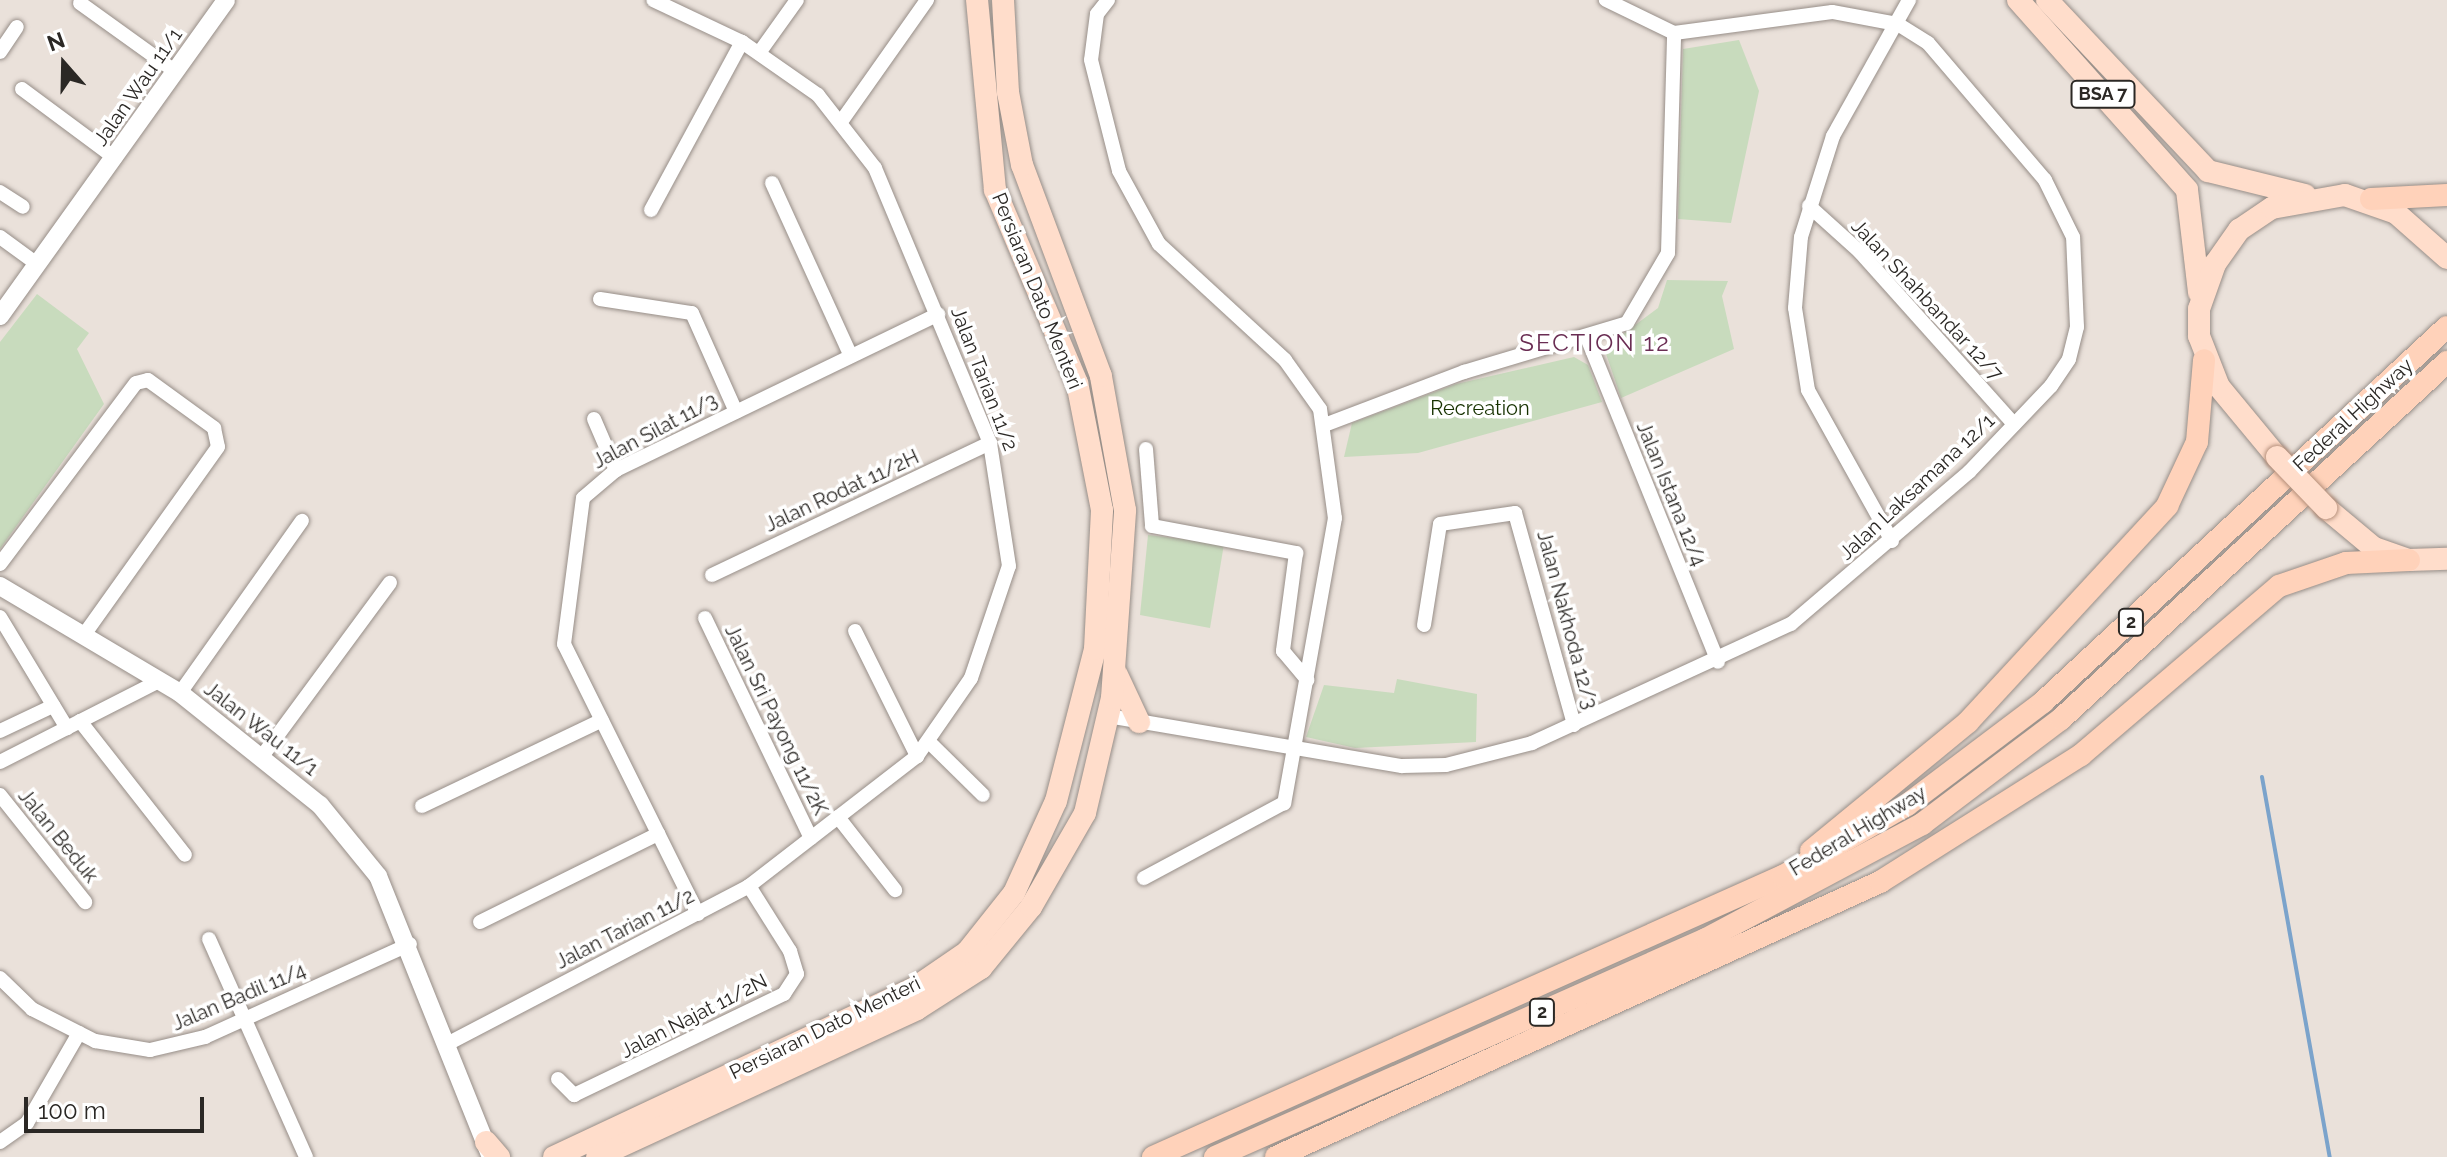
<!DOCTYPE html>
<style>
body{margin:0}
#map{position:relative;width:2447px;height:1157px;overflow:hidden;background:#eae1da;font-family:Raleway,sans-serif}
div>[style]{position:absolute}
.green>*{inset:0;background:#c8dbbd}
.stream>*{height:4px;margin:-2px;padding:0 2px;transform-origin:2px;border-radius:2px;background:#7ba3cb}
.roads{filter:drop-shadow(0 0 2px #978e88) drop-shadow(0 0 2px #978e88)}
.minor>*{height:14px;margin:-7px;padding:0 7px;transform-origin:7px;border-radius:7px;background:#fff}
.tertiary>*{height:18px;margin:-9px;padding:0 9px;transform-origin:9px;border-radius:9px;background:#fff}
.primary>*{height:22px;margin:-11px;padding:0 11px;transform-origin:11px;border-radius:11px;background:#ffddcb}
.trunk>*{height:22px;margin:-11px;padding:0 11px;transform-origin:11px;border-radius:11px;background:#ffd2ba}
.bridges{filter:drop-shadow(0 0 2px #b58f7a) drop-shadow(0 0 2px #b58f7a)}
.primary-bridge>*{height:22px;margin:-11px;padding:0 11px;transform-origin:11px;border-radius:11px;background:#ffddcb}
span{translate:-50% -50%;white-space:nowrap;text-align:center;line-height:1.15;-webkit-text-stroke:7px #fff;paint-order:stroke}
.shield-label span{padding:2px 6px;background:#fff;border:2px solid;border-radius:6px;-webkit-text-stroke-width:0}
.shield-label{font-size:18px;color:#2b2825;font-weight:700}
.street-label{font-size:20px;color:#2b2825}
.park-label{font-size:20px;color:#173200}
.quarter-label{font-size:24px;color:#6a2d53;letter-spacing:2px}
.north{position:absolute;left:24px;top:24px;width:80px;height:80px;-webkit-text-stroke:6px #fff;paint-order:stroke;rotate:340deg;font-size:22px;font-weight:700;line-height:32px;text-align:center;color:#2b2825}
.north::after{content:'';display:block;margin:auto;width:28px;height:36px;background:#2b2825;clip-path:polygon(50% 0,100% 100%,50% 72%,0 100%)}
.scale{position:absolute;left:24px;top:1097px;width:180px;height:36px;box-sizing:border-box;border:4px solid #2b2825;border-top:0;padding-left:10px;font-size:24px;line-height:28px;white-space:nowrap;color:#2b2825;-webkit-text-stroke:6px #fff;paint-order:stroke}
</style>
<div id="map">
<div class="green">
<div style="clip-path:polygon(1739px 40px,1759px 91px,1731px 223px,1678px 219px,1683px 49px)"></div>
<div style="clip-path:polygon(1667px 280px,1728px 281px,1722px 296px,1734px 349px,1621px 398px,1604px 348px,1658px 308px)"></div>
<div style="clip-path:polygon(37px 294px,89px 333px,77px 349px,104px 404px,0 549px,0 342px)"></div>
<div style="clip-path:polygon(1574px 357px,1588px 365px,1602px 402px,1418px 453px,1344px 457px,1352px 423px,1456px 384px)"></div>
<div style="clip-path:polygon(1148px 535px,1224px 544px,1210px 628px,1140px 615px)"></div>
<div style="clip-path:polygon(1397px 679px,1477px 694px,1476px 742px,1355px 748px,1306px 737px,1324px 685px,1394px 693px)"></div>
</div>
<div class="stream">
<div style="left:2262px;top:777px;width:386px;rotate:79.9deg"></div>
</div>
<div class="roads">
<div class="minor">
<div style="left:1108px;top:0;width:18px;rotate:128deg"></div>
<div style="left:1097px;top:14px;width:46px;rotate:97.4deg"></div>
<div style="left:1091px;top:60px;width:114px;rotate:75.8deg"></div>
<div style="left:1119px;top:171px;width:83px;rotate:61.3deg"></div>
<div style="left:1159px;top:244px;width:171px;rotate:42.6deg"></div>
<div style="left:1285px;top:360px;width:60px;rotate:54.5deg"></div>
<div style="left:1320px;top:409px;width:110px;rotate:82.2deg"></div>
<div style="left:1335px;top:518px;width:290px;rotate:100.1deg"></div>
<div style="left:1284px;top:803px;width:159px;rotate:151.8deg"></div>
<div style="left:80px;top:3px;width:118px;rotate:35.7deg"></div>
<div style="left:0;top:52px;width:30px;rotate:-56deg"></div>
<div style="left:759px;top:53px;width:65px;rotate:-54.4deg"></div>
<div style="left:22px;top:89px;width:116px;rotate:36.6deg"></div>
<div style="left:843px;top:119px;width:146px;rotate:-54.8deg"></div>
<div style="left:772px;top:183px;width:190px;rotate:65.5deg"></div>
<div style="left:0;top:192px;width:27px;rotate:33deg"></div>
<div style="left:1809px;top:206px;width:69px;rotate:42deg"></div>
<div style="left:1860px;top:252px;width:231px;rotate:48.2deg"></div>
<div style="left:651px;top:210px;width:191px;rotate:-61.6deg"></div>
<div style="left:0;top:237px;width:46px;rotate:36.1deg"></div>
<div style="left:600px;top:299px;width:93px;rotate:8.7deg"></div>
<div style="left:692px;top:313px;width:108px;rotate:66deg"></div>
<div style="left:1588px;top:340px;width:347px;rotate:68deg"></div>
<div style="left:594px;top:419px;width:56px;rotate:66.7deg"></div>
<div style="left:1327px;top:424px;width:147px;rotate:-20.8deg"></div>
<div style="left:1464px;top:372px;width:170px;rotate:-16.7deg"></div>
<div style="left:1627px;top:323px;width:81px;rotate:-59.6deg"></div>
<div style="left:1668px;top:253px;width:220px;rotate:-88.4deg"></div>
<div style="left:1146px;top:449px;width:77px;rotate:85.5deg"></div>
<div style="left:1152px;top:526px;width:147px;rotate:10.6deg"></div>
<div style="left:1296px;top:553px;width:99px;rotate:97.6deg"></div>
<div style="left:1283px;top:651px;width:38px;rotate:50deg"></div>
<div style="left:1892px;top:541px;width:173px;rotate:-119.1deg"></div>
<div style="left:1808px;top:390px;width:83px;rotate:-99deg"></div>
<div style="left:1795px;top:308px;width:71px;rotate:-85.2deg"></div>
<div style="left:1801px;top:237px;width:106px;rotate:-72.4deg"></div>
<div style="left:1833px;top:136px;width:156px;rotate:-60.8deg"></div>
<div style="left:0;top:564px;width:226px;rotate:-53.1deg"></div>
<div style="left:136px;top:383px;width:12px;rotate:-14deg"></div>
<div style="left:148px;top:380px;width:82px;rotate:36deg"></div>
<div style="left:214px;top:428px;width:19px;rotate:78deg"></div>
<div style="left:218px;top:447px;width:232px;rotate:125.5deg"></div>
<div style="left:712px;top:575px;width:308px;rotate:-25.4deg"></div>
<div style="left:0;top:617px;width:130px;rotate:58.9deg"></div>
<div style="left:705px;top:618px;width:244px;rotate:64.3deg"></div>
<div style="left:1424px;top:625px;width:102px;rotate:-81deg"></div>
<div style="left:1440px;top:524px;width:76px;rotate:-8.3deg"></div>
<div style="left:1515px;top:513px;width:220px;rotate:74.4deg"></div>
<div style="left:855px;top:631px;width:140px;rotate:63.6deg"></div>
<div style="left:180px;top:693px;width:211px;rotate:-54.7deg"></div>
<div style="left:1108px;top:716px;width:298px;rotate:9.7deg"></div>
<div style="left:1402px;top:766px;width:44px;rotate:-1.3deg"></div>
<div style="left:1446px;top:765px;width:89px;rotate:-14.3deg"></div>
<div style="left:1532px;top:743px;width:285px;rotate:-24.7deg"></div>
<div style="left:1791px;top:624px;width:234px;rotate:-40.5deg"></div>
<div style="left:1969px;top:472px;width:119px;rotate:-46.4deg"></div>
<div style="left:2051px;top:386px;width:32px;rotate:-56deg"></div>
<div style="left:2069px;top:359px;width:33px;rotate:-76deg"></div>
<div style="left:2077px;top:327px;width:90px;rotate:-92.5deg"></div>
<div style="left:2073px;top:237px;width:64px;rotate:-116.2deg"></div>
<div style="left:2045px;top:180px;width:180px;rotate:-130.5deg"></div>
<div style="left:1928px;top:43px;width:36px;rotate:-148deg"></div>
<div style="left:1897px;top:24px;width:66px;rotate:-169.5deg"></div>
<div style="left:1832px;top:12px;width:159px;rotate:172.4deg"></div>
<div style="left:1674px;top:33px;width:76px;rotate:-154.1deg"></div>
<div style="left:80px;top:721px;width:170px;rotate:51.9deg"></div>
<div style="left:0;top:731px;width:59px;rotate:-25.3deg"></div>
<div style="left:930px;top:743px;width:74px;rotate:44.5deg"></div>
<div style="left:263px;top:755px;width:214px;rotate:-53.6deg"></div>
<div style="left:0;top:762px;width:174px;rotate:-27deg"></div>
<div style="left:0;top:795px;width:137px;rotate:51.5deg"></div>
<div style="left:422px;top:806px;width:199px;rotate:-25.5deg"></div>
<div style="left:838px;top:817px;width:93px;rotate:52deg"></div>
<div style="left:698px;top:914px;width:301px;rotate:-116.4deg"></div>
<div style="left:564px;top:644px;width:147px;rotate:-82.6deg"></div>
<div style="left:583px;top:498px;width:43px;rotate:-40.3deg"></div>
<div style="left:616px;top:470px;width:358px;rotate:-25.8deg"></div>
<div style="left:480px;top:922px;width:199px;rotate:-26.3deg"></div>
<div style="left:209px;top:939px;width:239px;rotate:66deg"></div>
<div style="left:0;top:978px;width:45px;rotate:44.1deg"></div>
<div style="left:32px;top:1009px;width:71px;rotate:26.9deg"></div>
<div style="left:95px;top:1041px;width:56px;rotate:9.3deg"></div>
<div style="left:150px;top:1050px;width:57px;rotate:-13.3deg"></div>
<div style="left:205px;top:1037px;width:225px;rotate:-24.4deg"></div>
<div style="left:449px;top:1043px;width:339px;rotate:-27.6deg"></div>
<div style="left:749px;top:886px;width:212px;rotate:-37.7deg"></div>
<div style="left:917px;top:756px;width:95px;rotate:-55.3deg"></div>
<div style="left:971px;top:678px;width:118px;rotate:-71.3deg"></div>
<div style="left:1009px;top:566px;width:124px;rotate:-98.8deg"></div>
<div style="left:990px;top:443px;width:298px;rotate:-112.7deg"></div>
<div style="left:875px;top:168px;width:93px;rotate:-128deg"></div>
<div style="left:818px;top:95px;width:93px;rotate:-145.1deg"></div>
<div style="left:742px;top:42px;width:98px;rotate:-154.7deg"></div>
<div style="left:558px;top:1079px;width:23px;rotate:45deg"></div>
<div style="left:574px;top:1095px;width:233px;rotate:-25.7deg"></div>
<div style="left:784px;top:994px;width:24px;rotate:-57deg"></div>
<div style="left:797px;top:974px;width:24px;rotate:-107deg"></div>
<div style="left:790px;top:951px;width:77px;rotate:-122.2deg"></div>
<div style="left:0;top:1142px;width:33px;rotate:-35deg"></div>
<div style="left:27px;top:1123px;width:104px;rotate:-60deg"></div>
</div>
<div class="tertiary">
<div style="left:0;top:316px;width:388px;rotate:-54.4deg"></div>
<div style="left:0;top:586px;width:209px;rotate:30.7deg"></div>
<div style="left:180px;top:693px;width:179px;rotate:38.7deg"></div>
<div style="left:320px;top:805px;width:92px;rotate:50.8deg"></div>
<div style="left:378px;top:876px;width:300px;rotate:68.1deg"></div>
</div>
<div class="primary">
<div style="left:2018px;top:0;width:254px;rotate:48.3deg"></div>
<div style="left:2187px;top:190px;width:103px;rotate:83.3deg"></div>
<div style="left:2047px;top:0;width:235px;rotate:46.7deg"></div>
<div style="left:2208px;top:171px;width:100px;rotate:13.9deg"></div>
<div style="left:2277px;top:457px;width:91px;rotate:-129.6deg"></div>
<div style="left:2219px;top:387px;width:55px;rotate:-111.4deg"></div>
<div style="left:2199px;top:336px;width:27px;rotate:-90deg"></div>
<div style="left:2199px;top:309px;width:48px;rotate:-70.4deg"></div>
<div style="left:2215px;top:264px;width:42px;rotate:-54.8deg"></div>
<div style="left:2239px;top:230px;width:40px;rotate:-34deg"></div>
<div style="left:2272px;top:208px;width:74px;rotate:-10.1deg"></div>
<div style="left:2345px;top:195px;width:54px;rotate:19.4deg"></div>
<div style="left:2396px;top:213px;width:68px;rotate:41.4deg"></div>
<div style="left:2326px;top:508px;width:62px;rotate:39.8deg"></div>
<div style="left:2374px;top:548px;width:37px;rotate:19deg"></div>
<div style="left:2409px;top:560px;width:38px;rotate:-2deg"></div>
<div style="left:1117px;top:675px;width:52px;rotate:64.9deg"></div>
<div style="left:486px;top:1142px;width:20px;rotate:49deg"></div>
<div style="left:554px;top:1157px;width:396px;rotate:-25.1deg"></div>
<div style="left:913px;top:989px;width:65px;rotate:-34.4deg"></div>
<div style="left:967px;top:952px;width:75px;rotate:-51.5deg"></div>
<div style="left:1014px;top:893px;width:101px;rotate:-65.5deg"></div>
<div style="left:1056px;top:801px;width:157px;rotate:-75.6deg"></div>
<div style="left:1095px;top:649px;width:139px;rotate:-87.1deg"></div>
<div style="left:1102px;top:510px;width:129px;rotate:-101.1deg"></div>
<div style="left:1077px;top:383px;width:210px;rotate:-113deg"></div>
<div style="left:995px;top:190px;width:191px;rotate:-95.4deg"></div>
<div style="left:597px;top:1157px;width:353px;rotate:-24.8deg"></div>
<div style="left:917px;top:1009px;width:76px;rotate:-32.6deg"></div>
<div style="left:981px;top:968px;width:79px;rotate:-50.7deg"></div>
<div style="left:1031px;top:907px;width:108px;rotate:-60.1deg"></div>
<div style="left:1085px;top:813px;width:118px;rotate:-76.8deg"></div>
<div style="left:1112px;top:698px;width:188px;rotate:-86deg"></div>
<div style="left:1125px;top:510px;width:136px;rotate:-100.2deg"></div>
<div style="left:1101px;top:376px;width:225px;rotate:-110.5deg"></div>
<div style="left:1022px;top:165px;width:74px;rotate:-100.9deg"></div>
<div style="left:1008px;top:92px;width:92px;rotate:-93.1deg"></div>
</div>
<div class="trunk">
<div style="left:2371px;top:199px;width:76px;rotate:-3deg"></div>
<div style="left:1811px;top:851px;width:203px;rotate:-39.4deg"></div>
<div style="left:1968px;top:722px;width:294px;rotate:-47.3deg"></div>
<div style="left:2167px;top:506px;width:71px;rotate:-64.9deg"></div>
<div style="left:2197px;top:442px;width:82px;rotate:-85.1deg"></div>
<div style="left:1153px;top:1157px;width:690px;rotate:-24.04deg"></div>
<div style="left:1783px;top:876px;width:143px;rotate:-29.8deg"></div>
<div style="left:1907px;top:805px;width:171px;rotate:-37.1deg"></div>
<div style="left:2043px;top:702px;width:551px;rotate:-42.87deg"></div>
<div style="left:1215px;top:1157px;width:537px;rotate:-23.94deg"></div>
<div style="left:1706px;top:939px;width:245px;rotate:-28deg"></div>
<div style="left:1922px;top:824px;width:174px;rotate:-37.1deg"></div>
<div style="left:2061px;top:719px;width:526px;rotate:-42.76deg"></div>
<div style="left:1276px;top:1157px;width:664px;rotate:-24.48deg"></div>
<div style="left:1880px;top:882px;width:238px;rotate:-32.3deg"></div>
<div style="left:2081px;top:755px;width:260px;rotate:-40.5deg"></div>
<div style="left:2279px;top:586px;width:71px;rotate:-18.9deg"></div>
<div style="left:2346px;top:563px;width:63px;rotate:-2.7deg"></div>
</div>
</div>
<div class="bridges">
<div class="primary-bridge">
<div style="left:2277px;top:457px;width:71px;rotate:46.1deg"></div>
</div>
</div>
<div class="shield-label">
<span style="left:2103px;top:94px">BSA 7</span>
<span style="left:2131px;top:622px">2</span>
<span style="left:1542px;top:1012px">2</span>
</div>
<div class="street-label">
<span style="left:138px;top:87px;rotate:-55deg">Jalan Wau 11/1</span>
<span style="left:1037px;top:291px;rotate:68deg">Persiaran Dato Menteri</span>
<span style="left:1927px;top:300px;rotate:47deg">Jalan Shahbandar 12/7</span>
<span style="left:984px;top:379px;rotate:69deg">Jalan Tarian 11/2</span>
<span style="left:2353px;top:415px;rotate:-43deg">Federal Highway</span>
<span style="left:655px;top:431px;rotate:-28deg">Jalan Silat 11/3</span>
<span style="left:1917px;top:487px;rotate:-43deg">Jalan Laksamana 12/1</span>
<span style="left:842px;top:491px;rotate:-25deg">Jalan Rodat 11/2H</span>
<span style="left:1671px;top:494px;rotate:68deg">Jalan Istana 12/4</span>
<span style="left:1567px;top:620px;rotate:75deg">Jalan Nakhoda 12/3</span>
<span style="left:776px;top:720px;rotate:64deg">Jalan Sri Payong 11/2K</span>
<span style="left:261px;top:729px;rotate:38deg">Jalan Wau 11/1</span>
<span style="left:1858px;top:831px;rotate:-31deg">Federal Highway</span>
<span style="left:58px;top:836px;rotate:51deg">Jalan Beduk</span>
<span style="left:625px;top:929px;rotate:-27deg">Jalan Tarian 11/2</span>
<span style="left:239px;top:997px;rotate:-23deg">Jalan Badil 11/4</span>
<span style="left:694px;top:1016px;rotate:-27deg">Jalan Najat 11/2N</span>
<span style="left:825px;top:1028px;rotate:-26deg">Persiaran Dato Menteri</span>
</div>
<div class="park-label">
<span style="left:1480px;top:408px">Recreation</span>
</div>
<div class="quarter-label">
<span style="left:1595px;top:343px">SECTION 12</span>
</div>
<div class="north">N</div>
<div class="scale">100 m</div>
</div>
